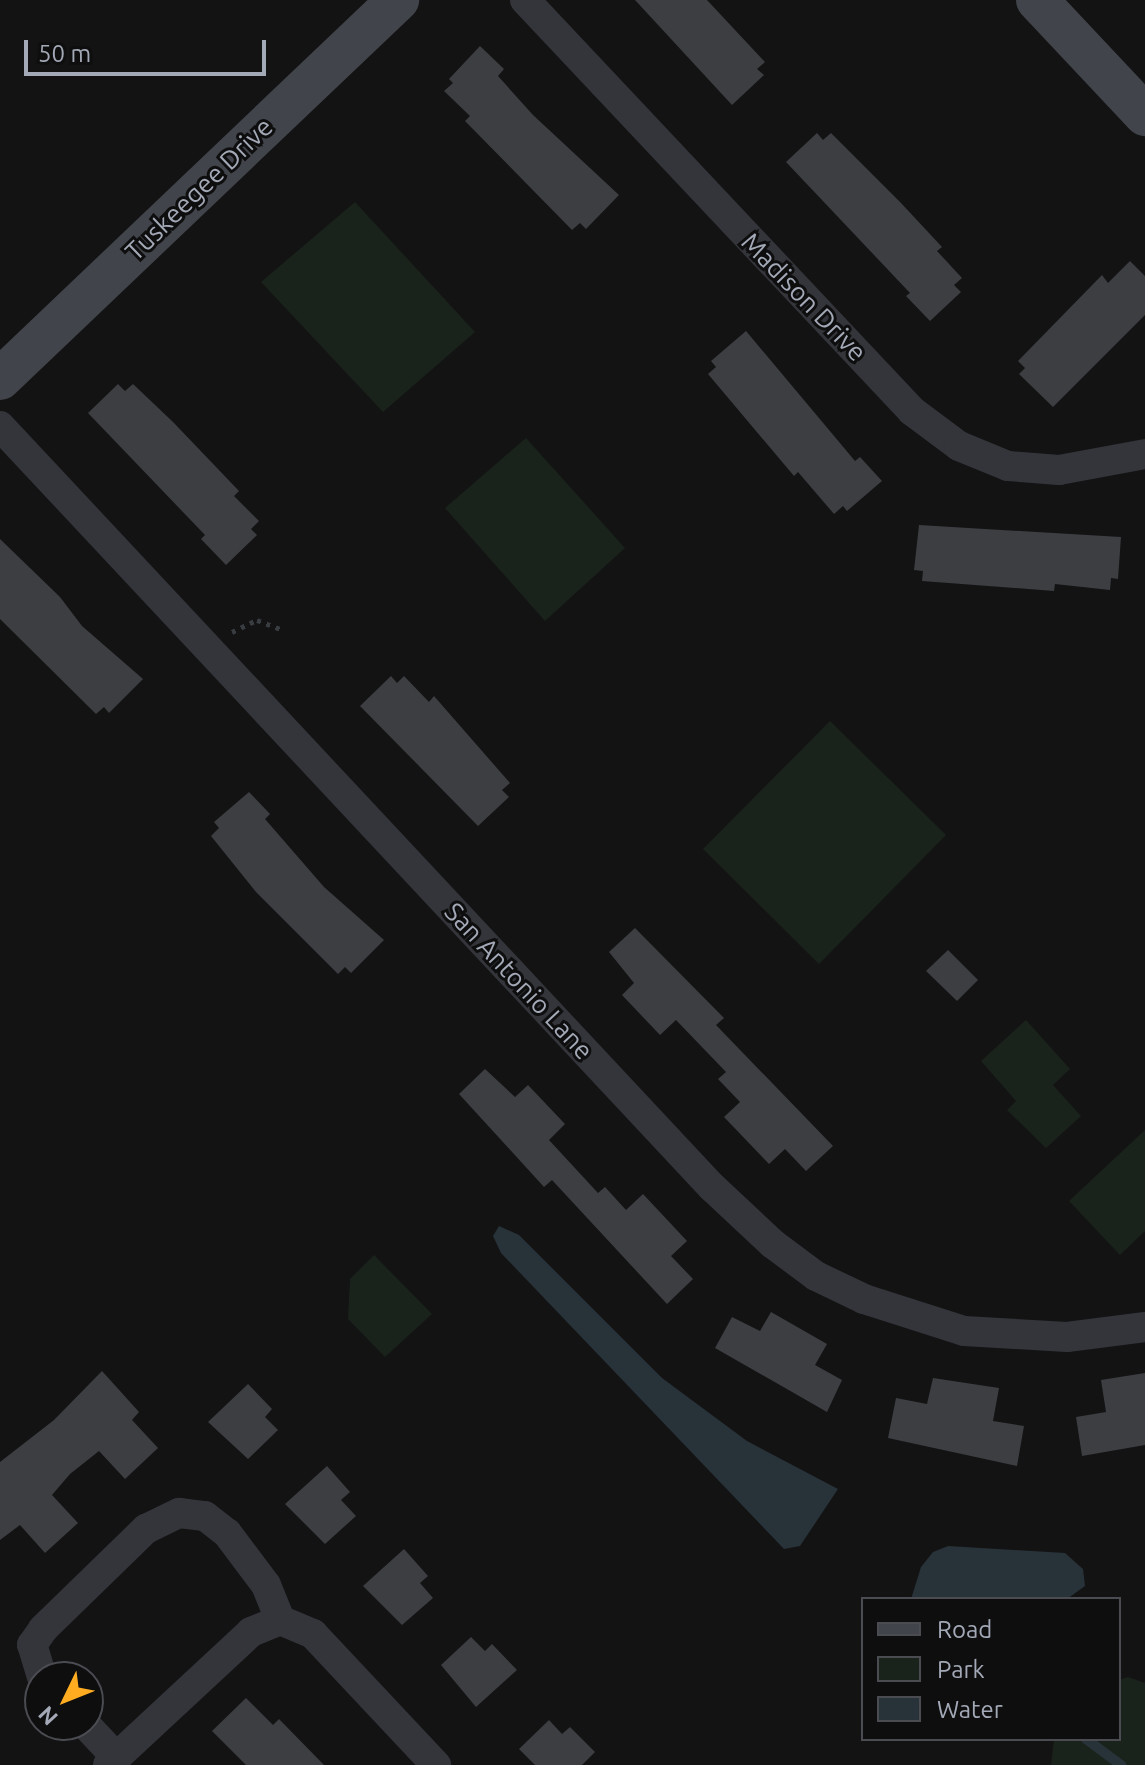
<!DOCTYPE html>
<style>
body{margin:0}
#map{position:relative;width:1145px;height:1765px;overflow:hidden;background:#131314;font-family:Ubuntu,sans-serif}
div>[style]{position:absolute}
.green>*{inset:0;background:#1a231b}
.water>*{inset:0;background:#283239}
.stream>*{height:10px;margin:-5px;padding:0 5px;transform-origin:5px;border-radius:5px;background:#283239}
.building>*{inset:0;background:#3c3e42}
.path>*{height:5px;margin-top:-2.5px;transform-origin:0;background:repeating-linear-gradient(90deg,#393c41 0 4px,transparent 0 10px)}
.street>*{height:30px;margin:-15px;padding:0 15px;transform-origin:15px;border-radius:15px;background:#33353a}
.secondary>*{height:42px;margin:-21px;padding:0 21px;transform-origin:21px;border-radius:21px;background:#41444a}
span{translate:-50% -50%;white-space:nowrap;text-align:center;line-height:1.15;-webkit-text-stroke:6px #0e0e0f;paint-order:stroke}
.street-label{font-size:26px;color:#a3a9b6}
.legend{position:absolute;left:861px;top:1597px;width:260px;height:144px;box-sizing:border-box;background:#0e0e0f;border:2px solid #4a4c52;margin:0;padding:10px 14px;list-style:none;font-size:24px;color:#a3a9b6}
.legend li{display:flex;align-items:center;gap:16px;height:40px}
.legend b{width:40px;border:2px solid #4a4c52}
.north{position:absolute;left:24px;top:1661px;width:80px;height:80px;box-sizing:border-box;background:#0e0e0f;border:2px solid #4a4c52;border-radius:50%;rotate:227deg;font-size:22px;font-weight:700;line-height:32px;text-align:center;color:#a3a9b6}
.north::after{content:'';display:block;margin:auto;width:28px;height:36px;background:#ffac20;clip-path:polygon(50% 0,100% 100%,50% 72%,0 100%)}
.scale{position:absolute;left:24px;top:40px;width:242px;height:36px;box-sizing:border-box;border:4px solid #a3a9b6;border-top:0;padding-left:10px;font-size:24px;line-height:28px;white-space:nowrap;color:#a3a9b6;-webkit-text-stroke:6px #0e0e0f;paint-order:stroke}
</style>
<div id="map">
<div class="green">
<div style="clip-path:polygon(355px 202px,475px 332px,383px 412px,261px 282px)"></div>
<div style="clip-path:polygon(526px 438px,625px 548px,545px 621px,445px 508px)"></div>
<div style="clip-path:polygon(830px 721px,946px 835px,819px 964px,703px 849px)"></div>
<div style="clip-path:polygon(1026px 1020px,1070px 1069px,1053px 1085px,1081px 1116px,1046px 1148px,1007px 1110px,1016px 1101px,981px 1061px)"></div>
<div style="clip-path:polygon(1145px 1130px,1145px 1231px,1120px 1255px,1069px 1201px)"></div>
<div style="clip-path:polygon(374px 1255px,432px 1314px,385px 1357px,348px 1319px,350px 1279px)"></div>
<div style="clip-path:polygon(1128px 1677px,1145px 1683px,1145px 1765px,1051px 1765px,1054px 1739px,1119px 1739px,1119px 1680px)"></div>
</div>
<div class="water">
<div style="clip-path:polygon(499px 1226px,519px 1235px,662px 1378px,747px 1441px,838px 1489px,800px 1546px,784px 1549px,501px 1253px,493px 1236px)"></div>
<div style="clip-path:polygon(948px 1546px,1065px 1553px,1083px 1569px,1085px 1586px,1067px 1599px,911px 1599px,921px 1567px,933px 1552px)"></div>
</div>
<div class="stream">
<div style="left:1086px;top:1739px;width:44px;rotate:36.6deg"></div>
</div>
<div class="building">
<div style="clip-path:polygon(635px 0,707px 0,765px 62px,757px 69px,764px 75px,732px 105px)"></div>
<div style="clip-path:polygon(480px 46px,504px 69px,498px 76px,533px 115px,619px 195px,586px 229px,580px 223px,572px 230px,465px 121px,470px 116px,444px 91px,453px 83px,449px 79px)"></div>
<div style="clip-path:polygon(817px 133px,823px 140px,831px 133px,901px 203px,942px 247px,937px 251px,962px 278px,954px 285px,961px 292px,930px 321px,906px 296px,910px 293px,786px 162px)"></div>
<div style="clip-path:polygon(1130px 261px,1145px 276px,1145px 315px,1053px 407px,1019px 374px,1025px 368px,1018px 361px,1102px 275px,1108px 283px)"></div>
<div style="clip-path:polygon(746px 331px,855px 461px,860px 457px,882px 481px,847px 511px,843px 506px,834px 514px,798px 472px,794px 476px,708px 374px,716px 367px,711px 361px)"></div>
<div style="clip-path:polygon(118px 384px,125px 391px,133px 384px,173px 422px,239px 491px,234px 496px,259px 521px,251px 529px,257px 535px,226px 565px,201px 539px,205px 535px,88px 413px)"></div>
<div style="clip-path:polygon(919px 525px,1121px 537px,1118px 579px,1111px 578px,1110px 590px,1055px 584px,1054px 591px,922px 581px,923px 571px,914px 570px)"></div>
<div style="clip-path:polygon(0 539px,60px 597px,82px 626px,143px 679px,109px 713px,104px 707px,96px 714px,0 619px)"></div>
<div style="clip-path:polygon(391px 676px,397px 683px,404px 676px,429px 702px,434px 696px,510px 783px,502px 790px,509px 797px,478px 826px,360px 706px)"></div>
<div style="clip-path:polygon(249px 792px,270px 814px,265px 819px,324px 887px,384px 940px,351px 973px,345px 967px,338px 974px,256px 892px,211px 836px,219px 828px,214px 822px)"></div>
<div style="clip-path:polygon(635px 928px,724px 1018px,716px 1025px,833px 1146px,806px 1171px,785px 1149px,769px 1164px,724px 1117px,740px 1102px,718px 1079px,726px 1072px,676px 1020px,660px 1035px,622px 995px,634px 983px,609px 952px)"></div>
<div style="clip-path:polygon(948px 950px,978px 980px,957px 1001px,926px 971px)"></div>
<div style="clip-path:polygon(485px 1069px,515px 1097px,528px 1085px,565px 1124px,549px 1140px,598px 1193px,605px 1187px,626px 1210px,643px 1194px,687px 1241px,671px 1256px,693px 1279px,667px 1304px,552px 1180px,544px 1187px,459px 1094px)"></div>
<div style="clip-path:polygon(771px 1312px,827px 1344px,815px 1365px,842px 1380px,827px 1412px,715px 1348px,732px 1317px,760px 1331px)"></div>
<div style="clip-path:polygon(102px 1371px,139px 1412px,132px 1420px,158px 1448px,125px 1479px,99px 1451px,70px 1474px,52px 1495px,78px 1523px,45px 1553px,20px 1525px,0 1540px,0 1462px,54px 1420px)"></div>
<div style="clip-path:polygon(1145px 1373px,1145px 1445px,1082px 1456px,1076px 1417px,1106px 1412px,1101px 1380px)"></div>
<div style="clip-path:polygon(933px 1378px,999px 1388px,993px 1421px,1024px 1426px,1017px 1466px,888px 1438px,896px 1398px,927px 1404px)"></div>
<div style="clip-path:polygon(248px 1384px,272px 1409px,265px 1417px,278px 1430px,248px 1459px,208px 1422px)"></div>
<div style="clip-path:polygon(327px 1466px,350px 1492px,341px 1500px,356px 1516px,325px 1544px,285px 1504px)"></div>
<div style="clip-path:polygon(404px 1549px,428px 1576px,420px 1583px,433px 1598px,402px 1625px,363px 1586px)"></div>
<div style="clip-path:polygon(471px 1637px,485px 1651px,492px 1644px,517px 1670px,476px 1707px,441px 1665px)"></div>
<div style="clip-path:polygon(246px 1698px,273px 1725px,279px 1719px,324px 1765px,246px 1765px,212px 1731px)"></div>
<div style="clip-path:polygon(549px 1720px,562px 1734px,570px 1727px,595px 1752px,582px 1765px,535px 1765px,519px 1749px)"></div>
</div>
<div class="path">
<div style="left:232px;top:632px;width:28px;rotate:-26deg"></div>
<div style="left:257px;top:620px;width:25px;rotate:21deg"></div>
</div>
<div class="street">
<div style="left:525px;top:0;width:565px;rotate:46.72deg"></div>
<div style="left:912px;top:411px;width:59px;rotate:36.7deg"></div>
<div style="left:959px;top:446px;width:53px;rotate:22.2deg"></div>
<div style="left:1008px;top:466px;width:51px;rotate:4.5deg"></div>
<div style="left:1059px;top:470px;width:87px;rotate:-10.5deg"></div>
<div style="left:0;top:426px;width:1042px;rotate:46.91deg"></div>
<div style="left:712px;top:1187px;width:83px;rotate:43.1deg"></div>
<div style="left:773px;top:1244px;width:54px;rotate:36.7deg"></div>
<div style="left:816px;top:1276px;width:53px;rotate:25.6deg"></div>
<div style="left:864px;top:1299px;width:105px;rotate:17.7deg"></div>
<div style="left:964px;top:1331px;width:103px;rotate:3.3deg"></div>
<div style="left:1067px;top:1337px;width:79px;rotate:-7.3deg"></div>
<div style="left:42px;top:1677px;width:34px;rotate:-107deg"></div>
<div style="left:32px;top:1645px;width:19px;rotate:-55deg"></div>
<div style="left:43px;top:1629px;width:144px;rotate:-44.2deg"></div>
<div style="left:146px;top:1529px;width:37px;rotate:-26deg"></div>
<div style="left:179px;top:1513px;width:26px;rotate:7deg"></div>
<div style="left:205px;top:1516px;width:28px;rotate:38deg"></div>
<div style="left:227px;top:1533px;width:65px;rotate:53.1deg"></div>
<div style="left:266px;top:1585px;width:38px;rotate:68deg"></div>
<div style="left:86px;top:1725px;width:44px;rotate:46.8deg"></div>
<div style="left:108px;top:1765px;width:195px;rotate:-42.9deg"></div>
<div style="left:251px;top:1632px;width:31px;rotate:-22deg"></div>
<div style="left:280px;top:1620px;width:36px;rotate:23deg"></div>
<div style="left:313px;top:1634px;width:180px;rotate:46.8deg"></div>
</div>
<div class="secondary">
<div style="left:1037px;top:0;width:158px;rotate:46.8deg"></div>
<div style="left:0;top:379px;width:550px;rotate:-43.6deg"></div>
</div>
<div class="street-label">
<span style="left:199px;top:189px;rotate:-44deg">Tuskeegee Drive</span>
<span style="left:804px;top:297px;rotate:46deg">Madison Drive</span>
<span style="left:519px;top:981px;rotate:47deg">San Antonio Lane</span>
</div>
<ul class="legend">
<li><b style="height:10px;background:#41444a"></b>Road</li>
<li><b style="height:22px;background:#1a231b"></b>Park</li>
<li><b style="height:22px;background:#283239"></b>Water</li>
</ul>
<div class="north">N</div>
<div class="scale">50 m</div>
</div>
